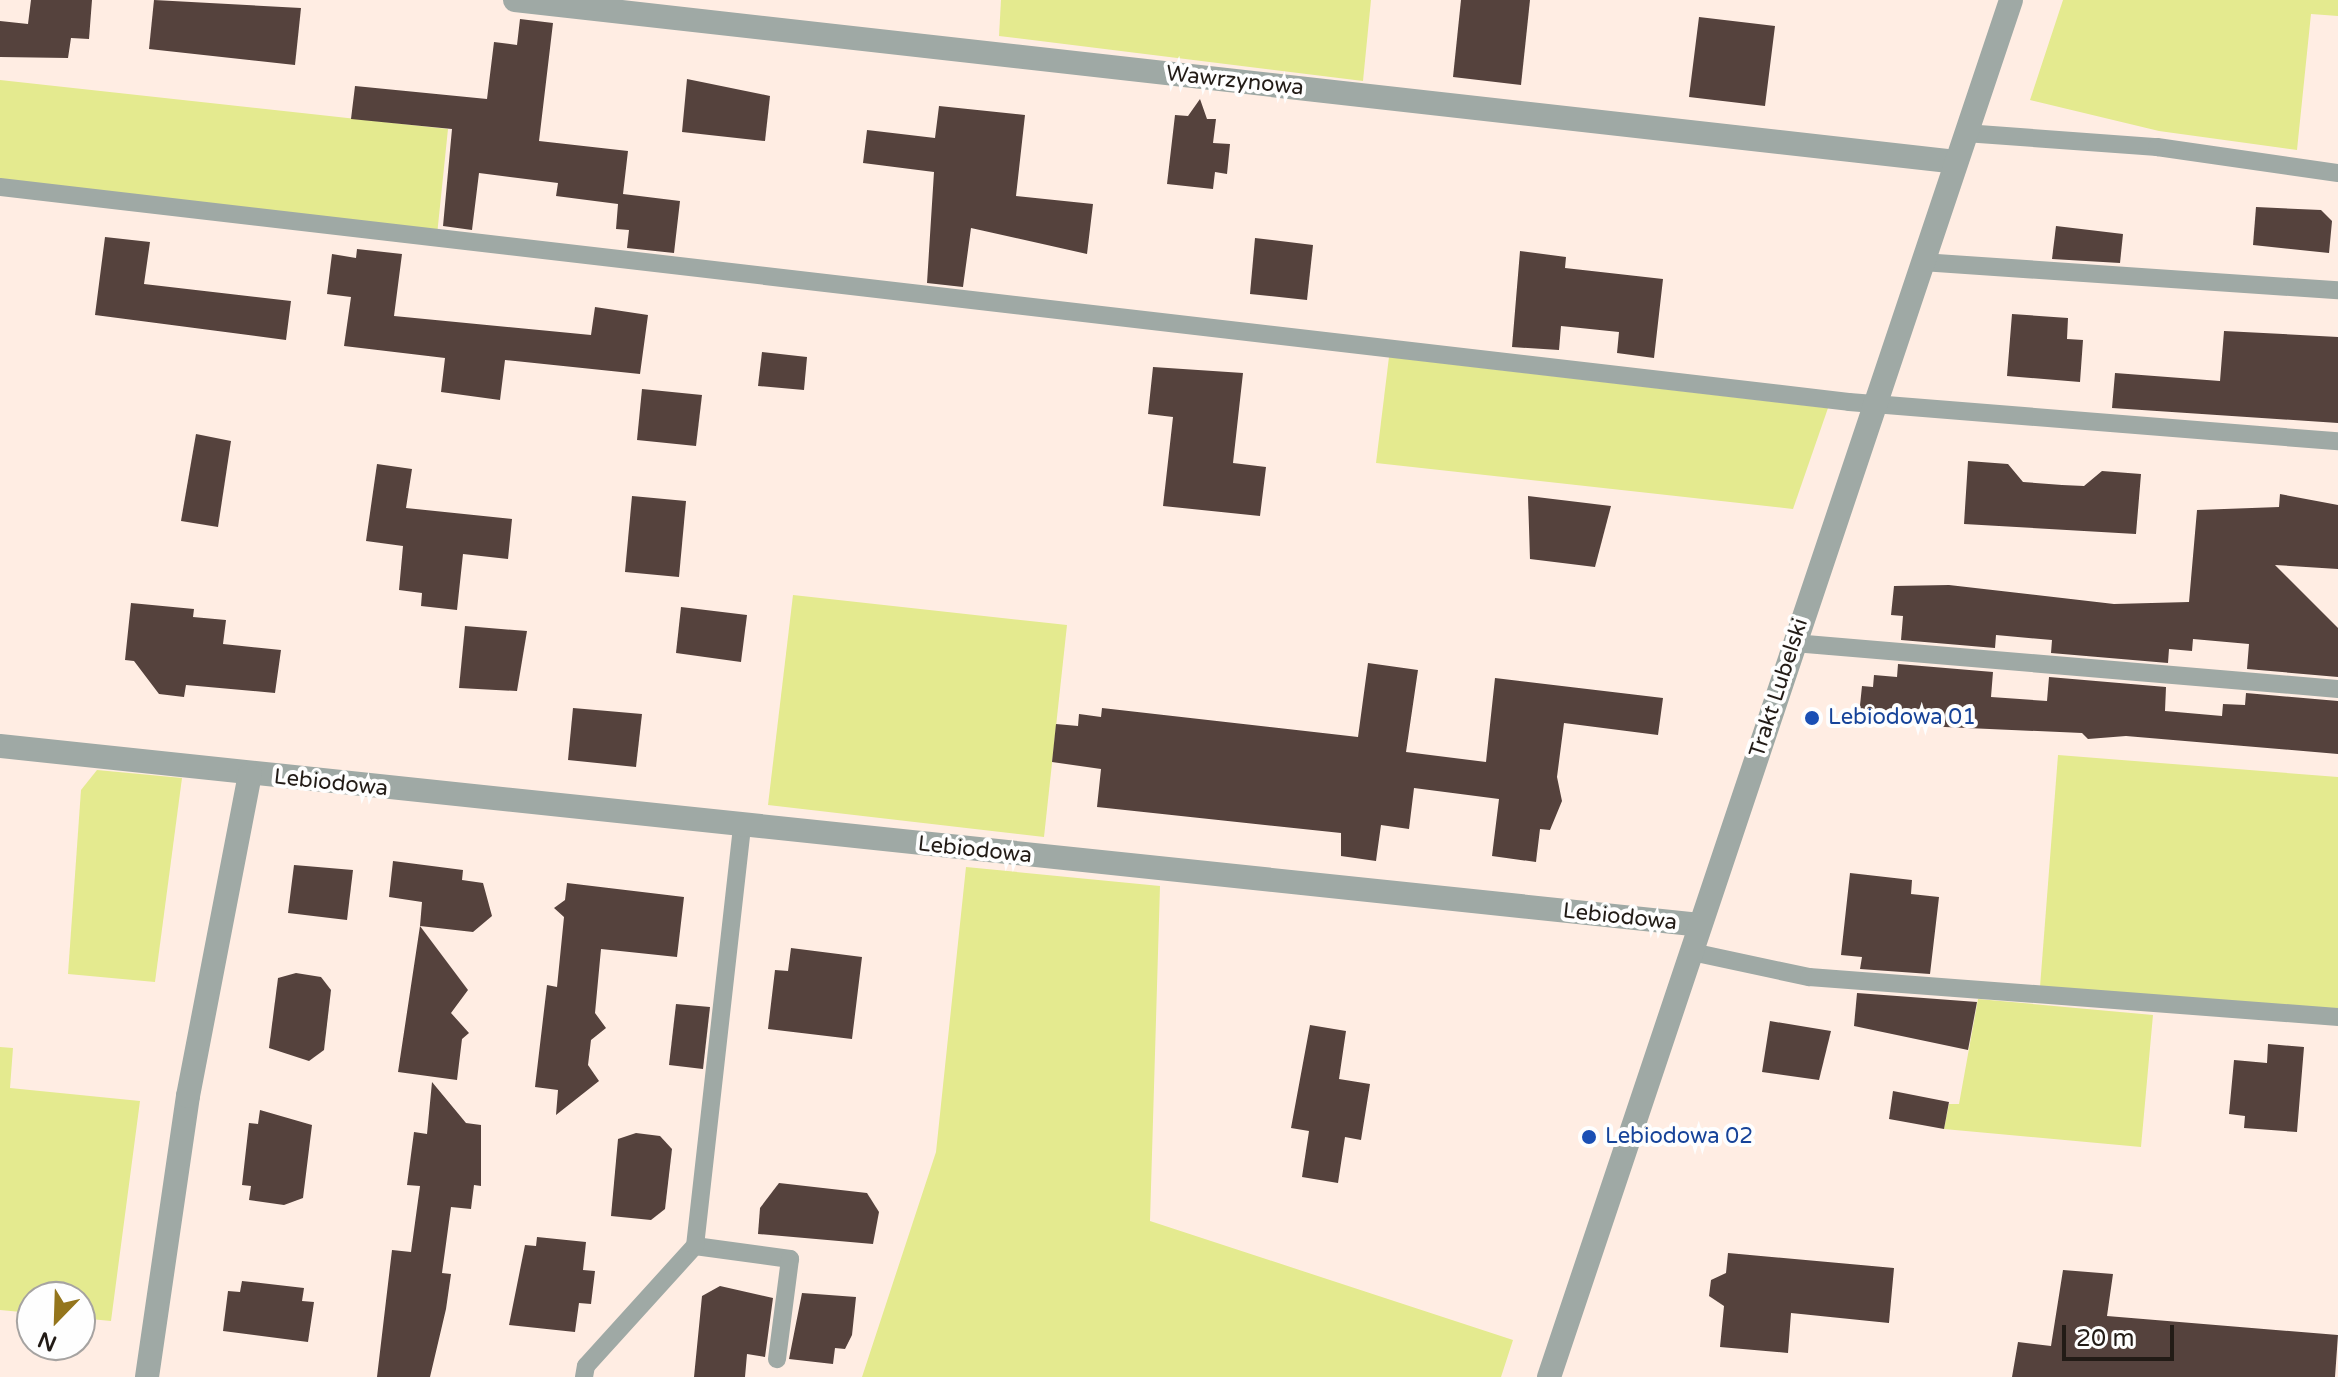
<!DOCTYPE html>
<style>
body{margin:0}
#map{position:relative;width:2338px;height:1377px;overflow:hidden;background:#ffede3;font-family:"Varela Round",sans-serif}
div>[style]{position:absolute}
.green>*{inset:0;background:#e4ea8f}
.building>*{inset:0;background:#55423d}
.service>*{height:18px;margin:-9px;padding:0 9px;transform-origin:9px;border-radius:9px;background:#9fa9a5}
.minor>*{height:24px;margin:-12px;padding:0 12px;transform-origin:12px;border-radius:12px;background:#9fa9a5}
.tertiary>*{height:24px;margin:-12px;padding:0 12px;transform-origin:12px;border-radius:12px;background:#9fa9a5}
.dots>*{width:22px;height:22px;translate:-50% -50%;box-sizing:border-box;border:4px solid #fefefe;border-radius:50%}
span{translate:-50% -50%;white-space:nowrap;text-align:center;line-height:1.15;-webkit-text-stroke:8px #fefefe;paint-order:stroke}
.street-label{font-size:22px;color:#221b16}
.transit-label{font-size:22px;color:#164399}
.left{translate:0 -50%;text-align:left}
.north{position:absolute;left:16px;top:1281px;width:80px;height:80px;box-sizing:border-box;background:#fefefe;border:2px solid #a6a3a1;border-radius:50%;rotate:203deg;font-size:22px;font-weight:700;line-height:32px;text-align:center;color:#221b16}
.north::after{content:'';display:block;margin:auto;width:28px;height:36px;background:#94751c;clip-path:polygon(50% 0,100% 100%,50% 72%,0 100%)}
.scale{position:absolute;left:2062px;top:1325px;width:112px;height:36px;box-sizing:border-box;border:4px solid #221b16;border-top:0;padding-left:10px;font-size:24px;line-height:28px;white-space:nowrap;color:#221b16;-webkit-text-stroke:6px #fefefe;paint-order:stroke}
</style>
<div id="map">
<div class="green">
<div style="clip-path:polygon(1001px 0,1371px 0,1363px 81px,999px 36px)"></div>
<div style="clip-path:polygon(2063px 0,2338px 0,2338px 16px,2311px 14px,2297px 150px,2159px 131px,2030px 100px)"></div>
<div style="clip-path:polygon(0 80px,448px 129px,437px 235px,0 180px)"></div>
<div style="clip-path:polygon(1389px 357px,1828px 408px,1793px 509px,1376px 463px)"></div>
<div style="clip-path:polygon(793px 595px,1067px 625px,1044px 837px,768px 805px)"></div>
<div style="clip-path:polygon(2058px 755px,2338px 777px,2338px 1009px,2040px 987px)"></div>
<div style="clip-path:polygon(97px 770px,182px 778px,155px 982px,68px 974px,81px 790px)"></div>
<div style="clip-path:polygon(966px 867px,1160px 886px,1150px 1221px,1513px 1340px,1501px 1377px,862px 1377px,936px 1152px)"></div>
<div style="clip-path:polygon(1978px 999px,2153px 1015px,2141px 1147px,1944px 1129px,1949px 1104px,1959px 1104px)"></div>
<div style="clip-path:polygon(0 1047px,13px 1048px,10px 1088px,140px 1101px,111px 1321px,80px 1318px,80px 1297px,32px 1297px,32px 1313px,0 1310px)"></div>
</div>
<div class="building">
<div style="clip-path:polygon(31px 0,92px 0,89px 39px,71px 38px,68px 58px,0 57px,0 21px,28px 24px)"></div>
<div style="clip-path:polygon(154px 0,301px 8px,295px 65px,149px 49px)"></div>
<div style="clip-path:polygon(1461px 0,1530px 0,1521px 85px,1453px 77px)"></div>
<div style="clip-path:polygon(1699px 17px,1775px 26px,1765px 106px,1689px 97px)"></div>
<div style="clip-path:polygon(520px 19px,553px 23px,539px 141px,628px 151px,623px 194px,680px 201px,674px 253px,627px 248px,629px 230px,616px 229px,618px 204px,556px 196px,558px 183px,479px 173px,472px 230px,443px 226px,452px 129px,351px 119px,355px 86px,487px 99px,494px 42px,517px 45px)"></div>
<div style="clip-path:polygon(687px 79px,770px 96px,765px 141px,682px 132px)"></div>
<div style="clip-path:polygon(1200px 99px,1207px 119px,1216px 119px,1213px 143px,1230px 144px,1227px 174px,1215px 172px,1213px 189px,1167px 184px,1175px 115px,1188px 116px)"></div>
<div style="clip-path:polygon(939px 106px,1025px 115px,1016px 196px,1093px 204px,1087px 254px,971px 228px,963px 287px,927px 283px,934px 172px,863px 163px,867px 130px,935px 138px)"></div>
<div style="clip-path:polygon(2256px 207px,2321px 210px,2332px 221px,2329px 253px,2253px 245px)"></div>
<div style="clip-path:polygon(2056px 226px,2123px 234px,2120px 263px,2052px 259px)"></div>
<div style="clip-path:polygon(105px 237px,150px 242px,144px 284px,291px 301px,286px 340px,95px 315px)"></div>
<div style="clip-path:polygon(1255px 238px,1313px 245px,1307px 300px,1250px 294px)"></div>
<div style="clip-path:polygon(357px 249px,402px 254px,394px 316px,591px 335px,595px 307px,648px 315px,640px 374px,505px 360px,500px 400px,441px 392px,445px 358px,344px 346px,351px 297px,327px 294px,332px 254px,356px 258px)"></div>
<div style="clip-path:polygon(1520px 251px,1566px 257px,1565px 268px,1663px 279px,1654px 358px,1617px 353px,1619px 332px,1561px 326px,1559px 350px,1512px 347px)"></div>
<div style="clip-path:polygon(2012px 314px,2068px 318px,2067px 339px,2083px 340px,2080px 382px,2007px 376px)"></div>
<div style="clip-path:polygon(2224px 331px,2338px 337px,2338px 423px,2112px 408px,2115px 373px,2220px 381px)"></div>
<div style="clip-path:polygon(762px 352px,807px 357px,804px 390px,758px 386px)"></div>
<div style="clip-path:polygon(1153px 367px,1243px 373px,1233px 463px,1266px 467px,1260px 516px,1163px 506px,1173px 417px,1148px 414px)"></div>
<div style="clip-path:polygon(642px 389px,702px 395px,696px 446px,637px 440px)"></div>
<div style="clip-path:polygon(196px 434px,231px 441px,218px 527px,181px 521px)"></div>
<div style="clip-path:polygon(1968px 461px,2008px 464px,2023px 482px,2062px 485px,2084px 486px,2102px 471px,2141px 474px,2136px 534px,1964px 524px)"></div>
<div style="clip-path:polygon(377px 464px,412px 469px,406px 508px,512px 519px,508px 559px,463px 554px,457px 610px,421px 606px,422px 593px,399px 590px,403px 546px,366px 541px)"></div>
<div style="clip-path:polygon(2280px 494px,2338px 505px,2338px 569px,2275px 565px,2338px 628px,2338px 677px,2247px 669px,2249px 644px,2193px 639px,2192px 651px,2169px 649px,2168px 663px,2051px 653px,2052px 640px,1996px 635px,1995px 648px,1901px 640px,1903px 616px,1891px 615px,1894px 586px,1949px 585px,2114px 604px,2189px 602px,2197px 510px,2279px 507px)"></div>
<div style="clip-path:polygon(632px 496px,686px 501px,679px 577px,625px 572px)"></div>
<div style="clip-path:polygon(1528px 496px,1611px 506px,1595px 567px,1530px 559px)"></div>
<div style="clip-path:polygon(131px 603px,194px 609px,193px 617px,226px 620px,223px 644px,281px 650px,275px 693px,186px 685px,184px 697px,159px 694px,134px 661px,125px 660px)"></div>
<div style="clip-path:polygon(681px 607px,747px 615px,741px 662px,676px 653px)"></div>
<div style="clip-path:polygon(465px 626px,527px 631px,517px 691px,459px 688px)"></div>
<div style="clip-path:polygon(1368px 663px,1418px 670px,1406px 752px,1486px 762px,1495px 678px,1663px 698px,1658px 735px,1564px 723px,1557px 777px,1562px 801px,1550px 830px,1540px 829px,1536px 862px,1492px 856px,1499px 799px,1414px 788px,1409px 829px,1381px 825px,1376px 861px,1341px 856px,1341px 833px,1097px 807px,1101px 769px,1052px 762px,1056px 724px,1078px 726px,1079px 714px,1101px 717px,1102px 708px,1358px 737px)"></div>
<div style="clip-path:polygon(1898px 664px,1993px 672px,1991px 697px,2047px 701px,2049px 677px,2166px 687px,2165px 711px,2222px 716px,2223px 704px,2245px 705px,2246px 693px,2338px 701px,2338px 754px,2126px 736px,2088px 739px,2082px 733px,1945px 727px,1859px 715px,1862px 686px,1873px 687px,1874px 675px,1897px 677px)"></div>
<div style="clip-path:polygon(573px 708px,642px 714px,636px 767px,568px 760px)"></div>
<div style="clip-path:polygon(393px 861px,463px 870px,462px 880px,483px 883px,492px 916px,473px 932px,420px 926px,422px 902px,389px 897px)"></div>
<div style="clip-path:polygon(294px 865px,353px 870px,347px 920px,288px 913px)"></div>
<div style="clip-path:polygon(1850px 873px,1912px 880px,1911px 894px,1939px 897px,1930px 974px,1860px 969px,1862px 957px,1841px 955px)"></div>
<div style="clip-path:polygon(567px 883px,684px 897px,677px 957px,601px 949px,595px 1013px,606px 1028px,591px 1040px,588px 1065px,599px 1081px,556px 1115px,558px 1090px,535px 1087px,547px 985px,557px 987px,564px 917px,554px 908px,565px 900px)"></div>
<div style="clip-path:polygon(420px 926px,468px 990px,451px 1013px,469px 1033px,462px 1039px,457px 1080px,398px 1072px)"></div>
<div style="clip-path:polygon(791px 948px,862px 957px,852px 1039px,768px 1029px,775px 970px,788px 971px)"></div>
<div style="clip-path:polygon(296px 973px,321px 977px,331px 990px,324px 1050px,309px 1061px,269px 1048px,278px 978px)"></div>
<div style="clip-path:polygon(1857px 993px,1977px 1002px,1968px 1050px,1854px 1026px)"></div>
<div style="clip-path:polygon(676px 1004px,710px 1007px,703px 1069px,669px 1065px)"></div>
<div style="clip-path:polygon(1770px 1021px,1831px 1031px,1819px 1080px,1762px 1072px)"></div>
<div style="clip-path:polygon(1310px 1025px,1346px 1031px,1339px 1079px,1370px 1084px,1361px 1140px,1345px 1137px,1338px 1183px,1302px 1177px,1309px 1131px,1291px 1128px)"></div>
<div style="clip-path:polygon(2268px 1044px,2304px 1047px,2297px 1132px,2244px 1128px,2245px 1116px,2229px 1114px,2234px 1060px,2267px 1063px)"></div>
<div style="clip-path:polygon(432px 1082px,466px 1123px,481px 1125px,481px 1186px,474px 1185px,471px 1209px,451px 1207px,442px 1273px,451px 1274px,446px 1309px,430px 1377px,377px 1377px,392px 1250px,411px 1252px,420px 1186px,407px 1185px,414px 1132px,427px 1134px)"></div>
<div style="clip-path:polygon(1893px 1091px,1949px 1102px,1944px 1129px,1889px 1119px)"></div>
<div style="clip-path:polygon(260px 1110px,312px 1125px,303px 1198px,284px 1205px,249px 1200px,251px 1186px,242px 1185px,249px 1123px,258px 1124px)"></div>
<div style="clip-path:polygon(636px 1133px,660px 1136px,672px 1149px,665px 1209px,651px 1220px,611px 1216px,618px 1139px)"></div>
<div style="clip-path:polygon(779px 1183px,867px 1193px,879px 1212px,873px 1244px,758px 1234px,760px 1208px)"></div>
<div style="clip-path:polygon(537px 1237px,586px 1242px,583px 1270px,595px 1271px,591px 1304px,579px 1303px,575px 1332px,509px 1325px,525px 1245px,536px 1246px)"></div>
<div style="clip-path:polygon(1728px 1253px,1894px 1268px,1889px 1323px,1791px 1313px,1788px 1353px,1720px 1347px,1724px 1306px,1709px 1296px,1711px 1280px,1726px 1273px)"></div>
<div style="clip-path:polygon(2063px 1270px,2113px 1274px,2107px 1316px,2338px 1335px,2335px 1377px,2012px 1377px,2018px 1342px,2051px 1346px)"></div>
<div style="clip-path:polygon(242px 1281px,304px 1288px,302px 1301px,314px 1302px,308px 1342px,223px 1331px,228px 1291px,240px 1292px)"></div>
<div style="clip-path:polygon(720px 1286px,773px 1298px,765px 1357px,747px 1354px,745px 1377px,694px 1377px,702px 1296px)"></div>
<div style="clip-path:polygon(802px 1293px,856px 1297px,852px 1335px,845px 1349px,835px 1348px,833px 1364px,789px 1359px)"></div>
</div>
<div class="service">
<div style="left:1965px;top:133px;width:193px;rotate:4.2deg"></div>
<div style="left:2157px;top:147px;width:183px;rotate:8.2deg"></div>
<div style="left:0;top:187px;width:1861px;rotate:6.63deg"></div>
<div style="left:1849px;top:402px;width:491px;rotate:4.6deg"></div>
<div style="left:1922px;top:262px;width:417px;rotate:3.9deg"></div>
<div style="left:1794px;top:643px;width:546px;rotate:4.83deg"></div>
<div style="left:1692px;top:952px;width:120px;rotate:12.1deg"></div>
<div style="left:1809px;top:977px;width:531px;rotate:4.32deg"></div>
<div style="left:695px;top:1246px;width:96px;rotate:7.8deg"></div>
<div style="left:790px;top:1259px;width:101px;rotate:97.4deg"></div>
<div style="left:584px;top:1377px;width:11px;rotate:-80deg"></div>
<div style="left:586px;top:1366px;width:162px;rotate:-47.8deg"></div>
<div style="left:695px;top:1246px;width:424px;rotate:-83.6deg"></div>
</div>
<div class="minor">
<div style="left:515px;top:0;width:1450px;rotate:6.41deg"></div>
<div style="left:0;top:746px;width:1709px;rotate:6.01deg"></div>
<div style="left:147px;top:1377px;width:284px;rotate:-81.7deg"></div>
<div style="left:188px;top:1096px;width:327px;rotate:-79.1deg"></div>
</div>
<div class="tertiary">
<div style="left:1549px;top:1377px;width:1452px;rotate:-71.45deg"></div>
</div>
<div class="dots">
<div style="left:1812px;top:718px;background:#1a4fb4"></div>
<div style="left:1589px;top:1137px;background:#1a4fb4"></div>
</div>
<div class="street-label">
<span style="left:1235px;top:81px;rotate:6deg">Wawrzynowa</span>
<span style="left:1779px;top:688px;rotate:-72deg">Trakt Lubelski</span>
<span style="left:331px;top:783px;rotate:6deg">Lebiodowa</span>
<span style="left:975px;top:850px;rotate:6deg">Lebiodowa</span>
<span style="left:1620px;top:917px;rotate:6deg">Lebiodowa</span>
</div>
<div class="transit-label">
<span class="left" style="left:1828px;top:718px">Lebiodowa 01</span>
<span class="left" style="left:1605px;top:1137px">Lebiodowa 02</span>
</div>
<div class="north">N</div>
<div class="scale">20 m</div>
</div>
